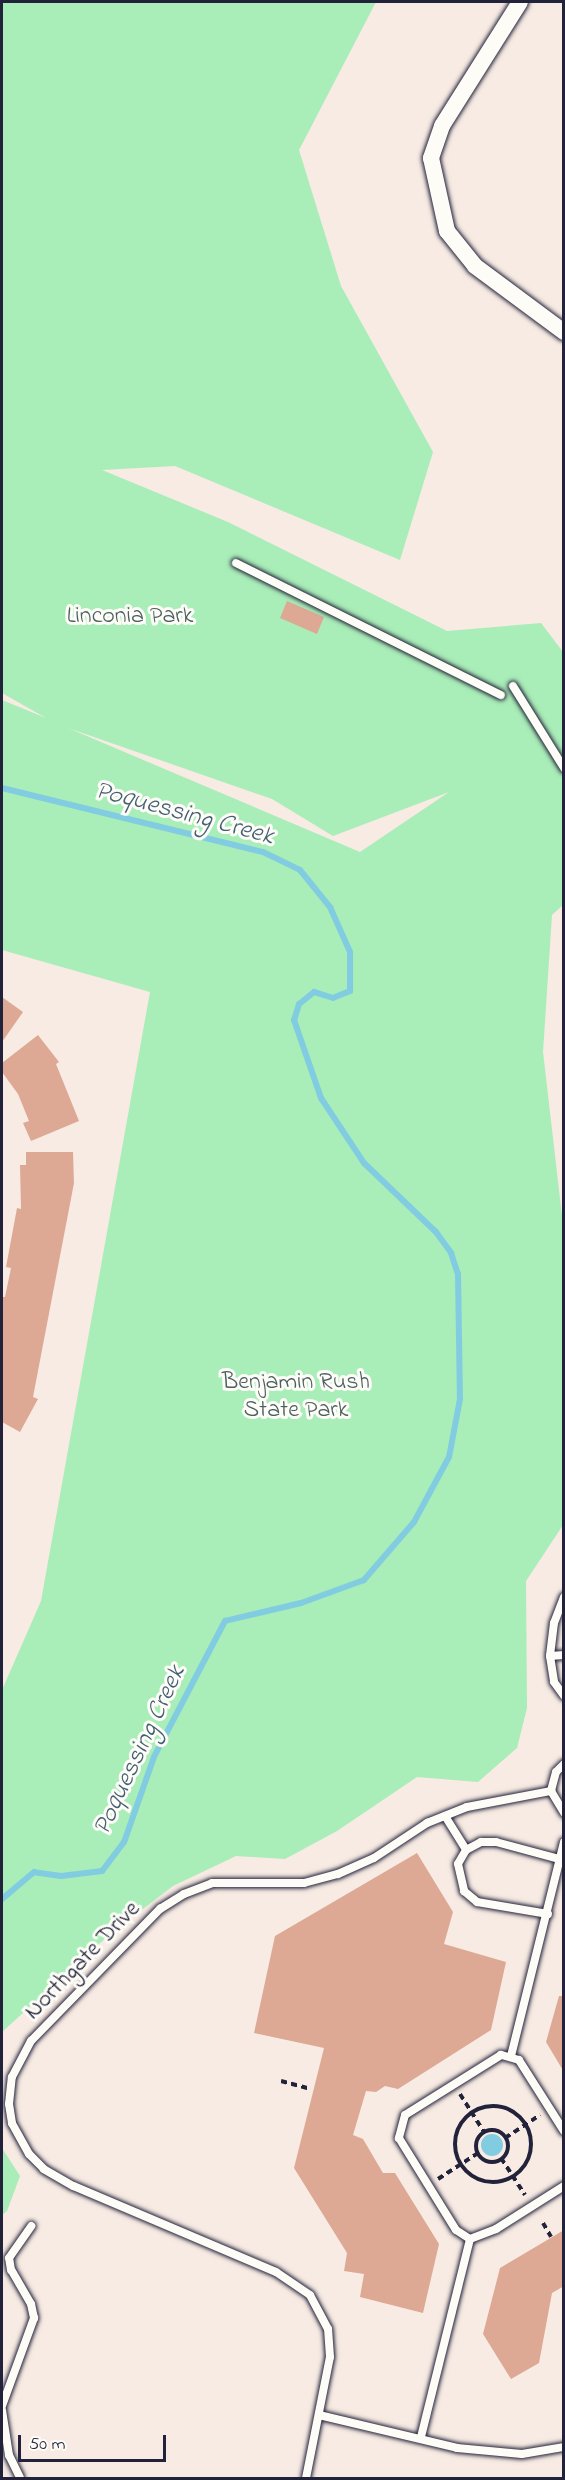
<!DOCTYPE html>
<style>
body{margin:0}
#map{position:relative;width:565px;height:2480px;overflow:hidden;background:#f7ebe3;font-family:"Indie Flower",sans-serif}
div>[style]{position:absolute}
.green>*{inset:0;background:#a9edb8}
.water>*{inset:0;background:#82cce2}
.round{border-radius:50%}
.stream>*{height:6px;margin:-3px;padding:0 3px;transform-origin:3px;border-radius:3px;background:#82cce2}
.building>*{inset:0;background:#dea994}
.path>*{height:4px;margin-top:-2px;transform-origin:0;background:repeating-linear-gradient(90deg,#22223b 0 6px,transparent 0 10.5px)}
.path>.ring{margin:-2px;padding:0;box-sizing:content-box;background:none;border:4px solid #22223b;border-radius:50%}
.roads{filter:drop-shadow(0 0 2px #22223b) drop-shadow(0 0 2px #22223b)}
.lane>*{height:8px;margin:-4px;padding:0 4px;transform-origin:4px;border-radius:4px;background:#fdfcf7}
.street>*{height:16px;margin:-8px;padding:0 8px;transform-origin:8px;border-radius:8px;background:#fdfcf7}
span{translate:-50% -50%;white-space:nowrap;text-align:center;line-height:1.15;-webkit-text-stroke:6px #fdfcf7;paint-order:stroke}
.park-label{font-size:24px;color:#4a5f60}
.street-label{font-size:24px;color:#22223b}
.water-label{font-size:26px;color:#445e75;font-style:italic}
.frame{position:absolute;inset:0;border:3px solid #22223b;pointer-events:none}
.scale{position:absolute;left:18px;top:2435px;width:148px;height:27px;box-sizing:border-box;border:3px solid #22223b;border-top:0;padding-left:8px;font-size:18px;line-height:21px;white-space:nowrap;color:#22223b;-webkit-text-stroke:4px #fdfcf7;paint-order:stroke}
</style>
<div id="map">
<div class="green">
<div style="clip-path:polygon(evenodd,2px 2px,376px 2px,299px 150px,341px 286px,433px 452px,400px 560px,175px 466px,102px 470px,228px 522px,447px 631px,541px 623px,563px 652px,563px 905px,552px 915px,543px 1052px,564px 1233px,563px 1525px,526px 1581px,527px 1708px,517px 1748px,478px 1782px,417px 1777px,337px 1831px,285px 1859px,236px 1856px,173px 1886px,110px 1934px,2px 2032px,2px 1690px,41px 1601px,150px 992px,2px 950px,2px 700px,46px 718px,2px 693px,2px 2px,68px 728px,272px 799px,333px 836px,449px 792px,360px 852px,68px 728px)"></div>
<div style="clip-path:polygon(2px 2148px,20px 2176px,7px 2211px,2px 2215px)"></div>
</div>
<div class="water">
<div class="round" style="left:481px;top:2134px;width:22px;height:22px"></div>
</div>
<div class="stream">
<div style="left:2px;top:788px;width:269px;rotate:13.8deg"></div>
<div style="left:263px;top:852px;width:41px;rotate:25.9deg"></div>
<div style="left:300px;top:870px;width:48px;rotate:51deg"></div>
<div style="left:330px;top:907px;width:49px;rotate:66deg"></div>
<div style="left:350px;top:952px;width:39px;rotate:90deg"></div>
<div style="left:350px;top:991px;width:18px;rotate:158deg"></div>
<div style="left:333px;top:998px;width:20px;rotate:-162deg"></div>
<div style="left:314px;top:992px;width:19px;rotate:141deg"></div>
<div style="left:299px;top:1004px;width:17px;rotate:107deg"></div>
<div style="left:294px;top:1020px;width:83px;rotate:70.9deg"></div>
<div style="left:321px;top:1098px;width:78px;rotate:56.5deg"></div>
<div style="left:364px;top:1163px;width:100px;rotate:43.8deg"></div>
<div style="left:436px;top:1232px;width:26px;rotate:54deg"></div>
<div style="left:451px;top:1253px;width:22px;rotate:72deg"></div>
<div style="left:458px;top:1274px;width:125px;rotate:89.1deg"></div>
<div style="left:460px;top:1399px;width:59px;rotate:100.7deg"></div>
<div style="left:449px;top:1457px;width:74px;rotate:118.3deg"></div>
<div style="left:414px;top:1522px;width:77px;rotate:130.8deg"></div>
<div style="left:364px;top:1580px;width:67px;rotate:159.9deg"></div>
<div style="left:301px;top:1603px;width:78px;rotate:166.7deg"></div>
<div style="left:225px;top:1621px;width:153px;rotate:117.6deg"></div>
<div style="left:154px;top:1757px;width:90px;rotate:109.4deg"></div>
<div style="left:124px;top:1842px;width:36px;rotate:127deg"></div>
<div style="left:102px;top:1871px;width:41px;rotate:173deg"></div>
<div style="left:61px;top:1876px;width:27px;rotate:-172deg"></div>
<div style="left:34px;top:1872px;width:42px;rotate:139.8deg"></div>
</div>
<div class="building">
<div style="clip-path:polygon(287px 601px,324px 617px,317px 634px,280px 618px)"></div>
<div style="clip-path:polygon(2px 997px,23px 1012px,2px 1042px)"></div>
<div style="clip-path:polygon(38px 1035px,59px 1062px,56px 1064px,79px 1121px,31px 1141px,23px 1123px,29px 1121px,18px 1094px,2px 1072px,2px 1063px)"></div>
<div style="clip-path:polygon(26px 1152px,73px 1152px,74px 1183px,33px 1397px,38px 1399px,20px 1432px,2px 1422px,2px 1297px,5px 1297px,11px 1268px,6px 1267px,17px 1208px,21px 1209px,20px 1165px,26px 1165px)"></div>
<div style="clip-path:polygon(417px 1853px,453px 1912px,444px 1944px,506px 1962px,491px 2030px,398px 2089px,385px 2086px,376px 2092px,366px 2091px,353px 2135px,363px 2139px,383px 2173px,395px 2173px,439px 2244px,423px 2313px,360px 2297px,364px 2274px,344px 2271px,347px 2253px,294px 2168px,324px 2048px,254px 2033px,275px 1936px)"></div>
<div style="clip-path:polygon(559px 1996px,564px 1996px,564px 2072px,546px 2042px)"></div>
<div style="clip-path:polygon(564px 2230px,564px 2286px,552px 2293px,539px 2363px,511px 2379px,483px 2334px,500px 2268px)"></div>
</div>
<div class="path">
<div style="left:281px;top:2081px;width:30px;rotate:15deg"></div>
<div style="left:460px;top:2094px;width:45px;rotate:57.7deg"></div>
<div class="ring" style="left:455px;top:2106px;width:72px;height:72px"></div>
<div class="ring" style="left:476px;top:2130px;width:28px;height:28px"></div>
<div style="left:505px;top:2138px;width:42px;rotate:-33.3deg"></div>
<div style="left:501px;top:2158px;width:44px;rotate:57deg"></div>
<div style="left:438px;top:2179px;width:48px;rotate:-33deg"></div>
<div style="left:543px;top:2223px;width:16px;rotate:60deg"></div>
</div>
<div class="roads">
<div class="lane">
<div style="left:236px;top:563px;width:296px;rotate:26.5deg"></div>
<div style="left:513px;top:686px;width:97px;rotate:58.1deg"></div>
<div style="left:564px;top:1597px;width:28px;rotate:111deg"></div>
<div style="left:554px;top:1623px;width:33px;rotate:97deg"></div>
<div style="left:550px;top:1656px;width:26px;rotate:81deg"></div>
<div style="left:554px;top:1682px;width:17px;rotate:54deg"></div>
<div style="left:550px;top:1656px;width:14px;rotate:-4deg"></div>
<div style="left:564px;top:1764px;width:11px;rotate:135deg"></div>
<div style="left:556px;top:1772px;width:20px;rotate:105deg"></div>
<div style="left:551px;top:1791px;width:26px;rotate:59deg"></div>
<div style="left:445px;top:1816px;width:40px;rotate:58deg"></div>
<div style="left:466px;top:1850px;width:16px;rotate:120deg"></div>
<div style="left:458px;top:1864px;width:28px;rotate:77deg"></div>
<div style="left:464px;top:1891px;width:17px;rotate:40deg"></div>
<div style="left:477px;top:1902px;width:72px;rotate:9.6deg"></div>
<div style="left:466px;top:1850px;width:17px;rotate:-28deg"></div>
<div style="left:481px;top:1842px;width:15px"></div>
<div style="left:496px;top:1842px;width:65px;rotate:15.1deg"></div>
<div style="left:511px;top:2056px;width:220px;rotate:-76.1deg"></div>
<div style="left:564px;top:2131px;width:84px;rotate:-122.4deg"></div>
<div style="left:519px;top:2060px;width:19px;rotate:-164deg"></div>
<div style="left:501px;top:2055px;width:113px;rotate:148deg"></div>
<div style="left:405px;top:2115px;width:24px;rotate:105deg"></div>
<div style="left:399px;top:2138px;width:108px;rotate:58.2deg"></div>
<div style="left:456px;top:2230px;width:17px;rotate:33deg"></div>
<div style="left:470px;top:2239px;width:28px;rotate:-21deg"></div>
<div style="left:496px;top:2229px;width:80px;rotate:-32.3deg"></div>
<div style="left:2px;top:2406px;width:94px;rotate:-70deg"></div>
<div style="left:34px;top:2318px;width:14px;rotate:-102deg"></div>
<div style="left:31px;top:2304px;width:39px;rotate:-120deg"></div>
<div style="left:11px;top:2270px;width:12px;rotate:-99deg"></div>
<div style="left:9px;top:2258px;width:39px;rotate:-55deg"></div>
<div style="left:2px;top:2410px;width:46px;rotate:81.2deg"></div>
<div style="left:9px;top:2455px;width:25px;rotate:64deg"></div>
<div style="left:319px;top:2415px;width:142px;rotate:13.4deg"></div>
<div style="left:457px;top:2448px;width:65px;rotate:5.3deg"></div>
<div style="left:522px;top:2454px;width:43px;rotate:-9.5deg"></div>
<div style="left:421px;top:2437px;width:204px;rotate:-76.1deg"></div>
<div style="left:306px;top:2478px;width:123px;rotate:-78.8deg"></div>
<div style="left:330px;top:2357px;width:28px;rotate:-94deg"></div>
<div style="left:328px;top:2329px;width:38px;rotate:-118deg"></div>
<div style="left:310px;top:2295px;width:41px;rotate:-145.9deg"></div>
<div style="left:276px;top:2272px;width:220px;rotate:-157deg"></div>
<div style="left:73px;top:2186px;width:34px;rotate:-150deg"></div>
<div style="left:44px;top:2169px;width:21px;rotate:-135deg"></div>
<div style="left:29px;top:2154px;width:35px;rotate:-119deg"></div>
<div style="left:12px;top:2123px;width:19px;rotate:-99deg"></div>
<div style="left:9px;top:2104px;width:27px;rotate:-84deg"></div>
<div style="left:12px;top:2077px;width:41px;rotate:-62.2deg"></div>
<div style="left:31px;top:2041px;width:185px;rotate:-45.7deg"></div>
<div style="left:160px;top:1909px;width:28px;rotate:-32deg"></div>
<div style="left:184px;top:1894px;width:30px;rotate:-21deg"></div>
<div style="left:212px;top:1883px;width:92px"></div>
<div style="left:304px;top:1883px;width:35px;rotate:-15deg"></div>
<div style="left:338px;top:1874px;width:39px;rotate:-24deg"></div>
<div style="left:374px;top:1858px;width:64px;rotate:-33.4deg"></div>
<div style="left:427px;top:1823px;width:43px;rotate:-21.8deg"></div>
<div style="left:467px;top:1807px;width:86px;rotate:-10.8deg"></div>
</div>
<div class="street">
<div style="left:520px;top:2px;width:146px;rotate:122.2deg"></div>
<div style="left:442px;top:126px;width:34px;rotate:109deg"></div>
<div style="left:431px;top:158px;width:75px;rotate:77.6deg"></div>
<div style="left:447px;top:231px;width:45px;rotate:51.3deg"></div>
<div style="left:475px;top:266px;width:111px;rotate:36.6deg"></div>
</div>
</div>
<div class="park-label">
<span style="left:130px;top:617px">Linconia Park</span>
<span style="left:296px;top:1397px">Benjamin Rush<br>State Park</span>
</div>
<div class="street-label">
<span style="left:83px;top:1961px;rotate:-46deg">Northgate Drive</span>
</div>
<div class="water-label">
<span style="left:184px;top:815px;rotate:15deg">Poquessing Creek</span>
<span style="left:141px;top:1751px;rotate:-65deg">Poquessing Creek</span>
</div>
<div class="frame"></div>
<div class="scale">50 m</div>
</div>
